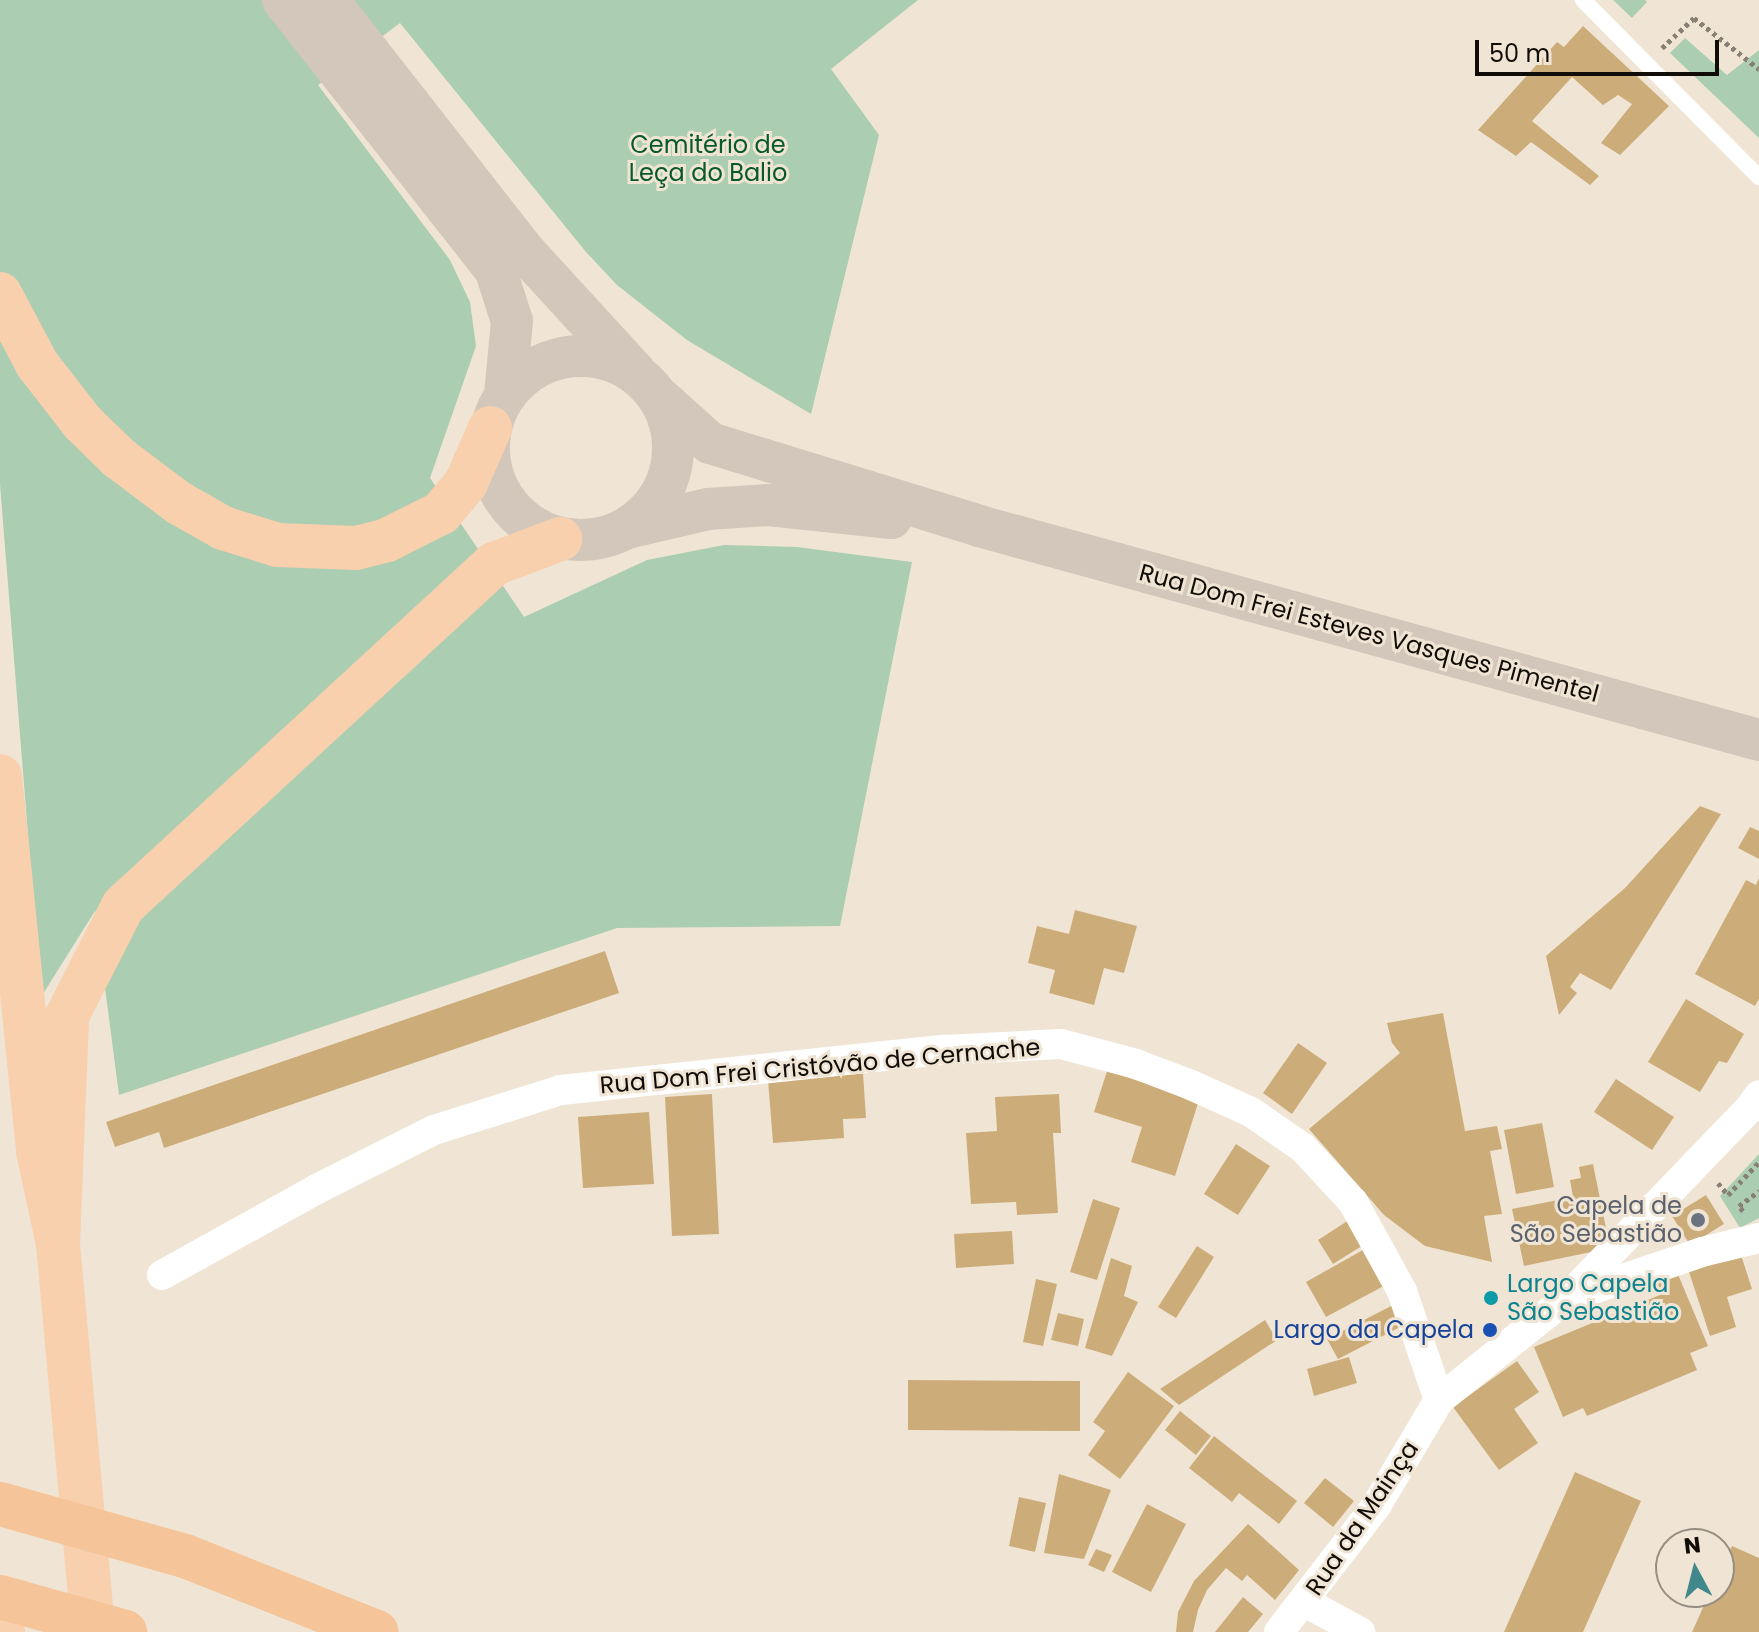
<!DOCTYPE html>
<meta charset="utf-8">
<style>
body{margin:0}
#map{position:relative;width:1759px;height:1632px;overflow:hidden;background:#f0e5d4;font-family:Poppins,sans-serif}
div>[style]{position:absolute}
.green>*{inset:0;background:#abcdb2}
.building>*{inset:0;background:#ccad7a}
.path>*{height:5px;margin-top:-2.5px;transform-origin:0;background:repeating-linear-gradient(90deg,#888075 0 4px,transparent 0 8px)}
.service>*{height:16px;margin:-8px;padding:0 8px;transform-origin:8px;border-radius:8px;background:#fff}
.minor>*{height:30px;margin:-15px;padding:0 15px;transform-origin:15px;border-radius:15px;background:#fff}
.secondary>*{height:42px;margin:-21px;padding:0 21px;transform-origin:21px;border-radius:21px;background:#d3c6bb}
.secondary>.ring{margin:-21px;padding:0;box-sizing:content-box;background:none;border:42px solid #d3c6bb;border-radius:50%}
.trunk>*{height:44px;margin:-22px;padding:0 22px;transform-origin:22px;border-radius:22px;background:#f8d0ae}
.motorway>*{height:44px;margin:-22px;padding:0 22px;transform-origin:22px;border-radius:22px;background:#f6c499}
.dots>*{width:22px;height:22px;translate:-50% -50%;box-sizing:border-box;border:4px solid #f0e5d4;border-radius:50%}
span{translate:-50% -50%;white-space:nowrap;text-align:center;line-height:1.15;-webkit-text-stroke:6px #f0e5d4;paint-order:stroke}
.park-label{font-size:24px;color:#075a2a}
.street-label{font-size:24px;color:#100c07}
.worship-label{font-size:24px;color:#5b616d}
.right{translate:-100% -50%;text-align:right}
.culture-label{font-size:24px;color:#0d838f}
.left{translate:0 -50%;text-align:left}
.transit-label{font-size:24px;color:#164399}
.north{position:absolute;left:1655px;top:1528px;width:80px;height:80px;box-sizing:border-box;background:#f0e5d4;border:2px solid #968e82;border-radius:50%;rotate:353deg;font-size:22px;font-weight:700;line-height:32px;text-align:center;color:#100c07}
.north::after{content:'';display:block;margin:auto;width:28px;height:36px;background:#40888c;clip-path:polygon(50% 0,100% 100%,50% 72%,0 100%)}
.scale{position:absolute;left:1475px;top:40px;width:244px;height:36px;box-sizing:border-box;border:4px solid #100c07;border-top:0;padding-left:10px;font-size:24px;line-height:28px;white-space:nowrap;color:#100c07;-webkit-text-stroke:6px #f0e5d4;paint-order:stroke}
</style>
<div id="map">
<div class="green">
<div style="clip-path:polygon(0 0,918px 0,831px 69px,879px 135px,811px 414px,687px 340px,617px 285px,586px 252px,400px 23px,318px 85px,450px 260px,470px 302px,476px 346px,430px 478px,524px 617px,647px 560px,724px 545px,797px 547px,912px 562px,840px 926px,617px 928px,119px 1095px,95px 911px,41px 997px,0 484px)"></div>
<div style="clip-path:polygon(1613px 0,1645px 0,1647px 2px,1632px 18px)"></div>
<div style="clip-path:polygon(1685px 38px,1727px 75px,1759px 50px,1759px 138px,1670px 53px)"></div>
<div style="clip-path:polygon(1759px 1154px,1759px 1218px,1740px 1228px,1720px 1196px)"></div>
</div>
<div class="building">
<div style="clip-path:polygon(1583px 26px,1669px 106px,1620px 155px,1601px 143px,1632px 104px,1618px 95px,1603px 105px,1572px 77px,1532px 121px,1599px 176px,1590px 185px,1531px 142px,1516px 156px,1478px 130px,1557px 42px,1564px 47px)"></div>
<div style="clip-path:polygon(1700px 806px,1721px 814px,1611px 990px,1580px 973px,1570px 987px,1577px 993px,1559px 1015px,1546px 956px,1625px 888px)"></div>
<div style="clip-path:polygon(1750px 827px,1759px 831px,1759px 859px,1738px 848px)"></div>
<div style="clip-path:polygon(1759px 878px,1759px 999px,1755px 1006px,1695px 974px,1746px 880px,1756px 885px)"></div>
<div style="clip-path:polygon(1075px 910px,1137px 926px,1124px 973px,1104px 968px,1094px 1005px,1049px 993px,1055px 970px,1028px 963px,1037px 926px,1069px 934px)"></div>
<div style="clip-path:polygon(605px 951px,619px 993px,164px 1148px,159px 1132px,115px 1147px,106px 1122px)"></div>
<div style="clip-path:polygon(1686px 999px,1744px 1034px,1727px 1063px,1719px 1061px,1700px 1092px,1648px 1062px)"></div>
<div style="clip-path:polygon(1443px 1013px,1465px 1131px,1497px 1126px,1502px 1149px,1490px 1151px,1502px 1214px,1484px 1216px,1492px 1262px,1425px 1246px,1384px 1215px,1309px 1129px,1400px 1053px,1392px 1043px,1387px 1023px)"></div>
<div style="clip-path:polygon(1298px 1043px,1327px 1063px,1292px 1114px,1263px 1093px)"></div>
<div style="clip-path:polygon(1107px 1071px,1199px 1100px,1175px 1176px,1131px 1162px,1142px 1127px,1094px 1112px)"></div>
<div style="clip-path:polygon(863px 1073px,866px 1118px,843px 1119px,844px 1138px,773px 1143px,768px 1080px)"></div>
<div style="clip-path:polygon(1616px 1079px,1674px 1117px,1652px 1150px,1594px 1112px)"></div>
<div style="clip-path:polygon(712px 1094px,719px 1234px,672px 1236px,665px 1097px)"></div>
<div style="clip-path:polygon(1059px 1094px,1061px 1133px,1053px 1133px,1058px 1213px,1017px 1215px,1016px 1202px,971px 1204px,966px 1133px,997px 1131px,995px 1097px)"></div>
<div style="clip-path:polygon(649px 1112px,654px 1184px,583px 1188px,578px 1117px)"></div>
<div style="clip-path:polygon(1542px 1123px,1554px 1187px,1516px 1194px,1504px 1130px)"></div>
<div style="clip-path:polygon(1236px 1144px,1270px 1166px,1238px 1215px,1204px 1194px)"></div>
<div style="clip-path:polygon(1593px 1164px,1610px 1248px,1524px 1266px,1512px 1209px,1573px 1197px,1570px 1180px,1581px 1178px,1579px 1167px)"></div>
<div style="clip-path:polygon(1706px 1195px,1724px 1224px,1690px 1245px,1672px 1216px)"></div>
<div style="clip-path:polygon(1093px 1199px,1120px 1208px,1097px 1280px,1070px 1272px)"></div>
<div style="clip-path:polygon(1349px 1220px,1365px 1244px,1333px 1264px,1318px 1240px)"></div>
<div style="clip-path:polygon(1012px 1231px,1014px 1264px,956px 1268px,954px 1234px)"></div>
<div style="clip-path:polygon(1197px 1246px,1214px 1257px,1176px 1318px,1158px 1307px)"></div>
<div style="clip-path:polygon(1370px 1246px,1391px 1282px,1326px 1317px,1306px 1282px)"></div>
<div style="clip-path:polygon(1740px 1252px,1752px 1289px,1727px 1297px,1736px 1327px,1710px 1336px,1688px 1269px)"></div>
<div style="clip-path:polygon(1111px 1258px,1132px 1266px,1124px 1296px,1138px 1302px,1112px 1356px,1085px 1348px)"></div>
<div style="clip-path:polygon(1677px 1272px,1708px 1346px,1690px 1353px,1697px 1370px,1587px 1416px,1583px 1408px,1563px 1417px,1534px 1347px,1660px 1295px,1655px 1281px)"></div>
<div style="clip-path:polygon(1036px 1279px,1057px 1284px,1043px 1346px,1023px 1342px)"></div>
<div style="clip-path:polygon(1395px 1304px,1406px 1324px,1338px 1359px,1327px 1339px)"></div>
<div style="clip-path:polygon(1058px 1313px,1084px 1319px,1078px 1346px,1051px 1340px)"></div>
<div style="clip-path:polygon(1265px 1320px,1277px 1340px,1179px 1405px,1160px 1389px)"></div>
<div style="clip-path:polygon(1349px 1357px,1357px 1383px,1314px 1396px,1307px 1369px)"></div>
<div style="clip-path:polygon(1517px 1361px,1539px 1392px,1514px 1409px,1538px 1443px,1499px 1470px,1453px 1407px)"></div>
<div style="clip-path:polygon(1128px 1372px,1174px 1406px,1120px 1479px,1088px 1455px,1105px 1431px,1093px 1422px)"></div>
<div style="clip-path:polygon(908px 1380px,1080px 1381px,1080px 1431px,908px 1430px)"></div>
<div style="clip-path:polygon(1180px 1411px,1211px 1436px,1196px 1455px,1165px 1430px)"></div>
<div style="clip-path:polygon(1214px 1436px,1297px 1501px,1279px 1524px,1239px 1493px,1232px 1502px,1189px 1468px)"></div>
<div style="clip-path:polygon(1575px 1472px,1641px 1501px,1583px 1632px,1504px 1632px)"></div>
<div style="clip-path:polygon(1059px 1474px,1111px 1490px,1084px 1559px,1044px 1553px)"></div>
<div style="clip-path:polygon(1325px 1478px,1354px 1501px,1333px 1527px,1304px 1503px)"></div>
<div style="clip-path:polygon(1019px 1497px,1046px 1503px,1035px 1552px,1009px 1546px)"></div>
<div style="clip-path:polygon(1147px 1504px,1186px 1524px,1151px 1592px,1112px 1572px)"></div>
<div style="clip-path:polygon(1248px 1524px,1299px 1570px,1275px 1600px,1247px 1575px,1242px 1581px,1226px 1568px,1207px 1590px,1198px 1610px,1193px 1632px,1176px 1632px,1178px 1612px,1194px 1581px)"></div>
<div style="clip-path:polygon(1732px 1546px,1759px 1558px,1759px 1632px,1692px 1632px,1710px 1592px,1719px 1592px,1719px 1573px)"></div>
<div style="clip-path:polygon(1096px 1549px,1112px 1555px,1104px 1572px,1088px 1565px)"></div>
<div style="clip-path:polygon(1243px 1597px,1263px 1614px,1248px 1632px,1215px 1632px)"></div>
</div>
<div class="path">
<div style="left:1662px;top:48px;width:44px;rotate:-43.2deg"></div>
<div style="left:1694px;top:18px;width:83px;rotate:38.1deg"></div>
<div style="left:1718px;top:1183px;width:16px;rotate:50deg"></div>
<div style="left:1728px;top:1195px;width:45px;rotate:-46.8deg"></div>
<div style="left:1743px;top:1211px;width:6px;rotate:-129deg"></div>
<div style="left:1739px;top:1206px;width:25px;rotate:-37deg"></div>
</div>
<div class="service">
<div style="left:1583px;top:0;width:250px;rotate:45.2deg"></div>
</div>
<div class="minor">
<div style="left:162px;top:1275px;width:177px;rotate:-29deg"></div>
<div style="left:317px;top:1189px;width:131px;rotate:-26.8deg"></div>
<div style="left:434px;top:1130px;width:133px;rotate:-17.5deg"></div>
<div style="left:561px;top:1090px;width:385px;rotate:-6deg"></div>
<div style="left:944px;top:1050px;width:117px;rotate:-2.9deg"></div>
<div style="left:1061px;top:1044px;width:78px;rotate:14.9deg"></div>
<div style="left:1136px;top:1064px;width:59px;rotate:20.9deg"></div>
<div style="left:1191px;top:1085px;width:66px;rotate:24.2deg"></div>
<div style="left:1251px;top:1112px;width:63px;rotate:34.7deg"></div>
<div style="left:1303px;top:1148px;width:74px;rotate:47.2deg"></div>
<div style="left:1353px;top:1202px;width:102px;rotate:61.2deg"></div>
<div style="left:1402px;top:1291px;width:115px;rotate:71.3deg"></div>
<div style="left:1573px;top:1296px;width:136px;rotate:-18.8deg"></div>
<div style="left:1702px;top:1252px;width:59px;rotate:-13.8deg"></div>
<div style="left:1305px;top:1602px;width:63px;rotate:28.6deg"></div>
<div style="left:1279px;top:1632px;width:159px;rotate:-52.4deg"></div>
<div style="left:1376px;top:1506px;width:123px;rotate:-59.3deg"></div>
<div style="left:1439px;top:1400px;width:164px;rotate:-38.6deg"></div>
<div style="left:1567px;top:1298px;width:262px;rotate:-46.1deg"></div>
<div style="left:1749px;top:1109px;width:17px;rotate:-54deg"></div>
</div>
<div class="secondary">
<div style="left:283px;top:0;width:345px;rotate:51.8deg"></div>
<div style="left:496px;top:271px;width:52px;rotate:72.3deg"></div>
<div style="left:512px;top:321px;width:74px;rotate:95.4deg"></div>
<div style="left:328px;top:0;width:321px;rotate:52deg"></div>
<div style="left:526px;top:253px;width:160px;rotate:47.5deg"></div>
<div class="ring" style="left:489px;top:356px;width:142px;height:142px"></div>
<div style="left:660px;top:398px;width:67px;rotate:42deg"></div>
<div style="left:710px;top:443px;width:282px;rotate:17.1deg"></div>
<div style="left:979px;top:526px;width:809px;rotate:15.34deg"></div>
<div style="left:631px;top:527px;width:79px;rotate:-13.2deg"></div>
<div style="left:708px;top:509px;width:61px;rotate:-3.8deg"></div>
<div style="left:769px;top:505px;width:123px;rotate:6.1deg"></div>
</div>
<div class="trunk">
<div style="left:0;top:294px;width:79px;rotate:62.1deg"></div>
<div style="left:37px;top:364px;width:75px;rotate:52.1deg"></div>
<div style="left:83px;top:423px;width:50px;rotate:44.2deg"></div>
<div style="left:119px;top:458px;width:75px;rotate:36.9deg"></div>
<div style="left:179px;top:503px;width:51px;rotate:29.6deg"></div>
<div style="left:223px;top:528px;width:58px;rotate:17.2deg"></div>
<div style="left:278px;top:545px;width:78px;rotate:2.2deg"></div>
<div style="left:356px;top:548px;width:32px;rotate:-14deg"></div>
<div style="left:387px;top:540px;width:60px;rotate:-26.6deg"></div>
<div style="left:441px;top:513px;width:39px;rotate:-50deg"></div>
<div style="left:466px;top:483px;width:60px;rotate:-66.4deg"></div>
<div style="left:0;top:776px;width:377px;rotate:84.2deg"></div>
<div style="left:38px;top:1151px;width:95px;rotate:77.9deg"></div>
<div style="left:58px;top:1244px;width:390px;rotate:84.8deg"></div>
<div style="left:58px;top:1244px;width:228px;rotate:-87.7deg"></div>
<div style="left:67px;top:1016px;width:123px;rotate:-63deg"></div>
<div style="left:123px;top:906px;width:505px;rotate:-42.67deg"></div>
<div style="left:494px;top:564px;width:71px;rotate:-20.7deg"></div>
<div style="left:0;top:1603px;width:29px;rotate:84deg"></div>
</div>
<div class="motorway">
<div style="left:0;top:1504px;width:192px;rotate:15.7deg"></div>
<div style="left:185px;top:1556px;width:206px;rotate:21.6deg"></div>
<div style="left:0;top:1597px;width:130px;rotate:15.6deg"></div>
</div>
<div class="dots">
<div style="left:1698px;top:1220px;background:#6b7280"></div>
<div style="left:1491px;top:1298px;background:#0f9aa8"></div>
<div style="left:1490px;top:1330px;background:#1a4fb4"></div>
</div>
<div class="park-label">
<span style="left:708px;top:159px">Cemitério de<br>Leça do Balio</span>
</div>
<div class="street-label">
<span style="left:1369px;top:633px;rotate:15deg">Rua Dom Frei Esteves Vasques Pimentel</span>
<span style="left:820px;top:1066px;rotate:-5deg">Rua Dom Frei Cristóvão de Cernache</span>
<span style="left:1362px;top:1518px;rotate:-56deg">Rua da Mainça</span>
</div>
<div class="worship-label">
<span class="right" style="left:1682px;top:1220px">Capela de<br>São Sebastião</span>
</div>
<div class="culture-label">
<span class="left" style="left:1507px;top:1298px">Largo Capela<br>São Sebastião</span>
</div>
<div class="transit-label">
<span class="right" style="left:1474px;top:1330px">Largo da Capela</span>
</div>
<div class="north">N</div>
<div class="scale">50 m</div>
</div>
